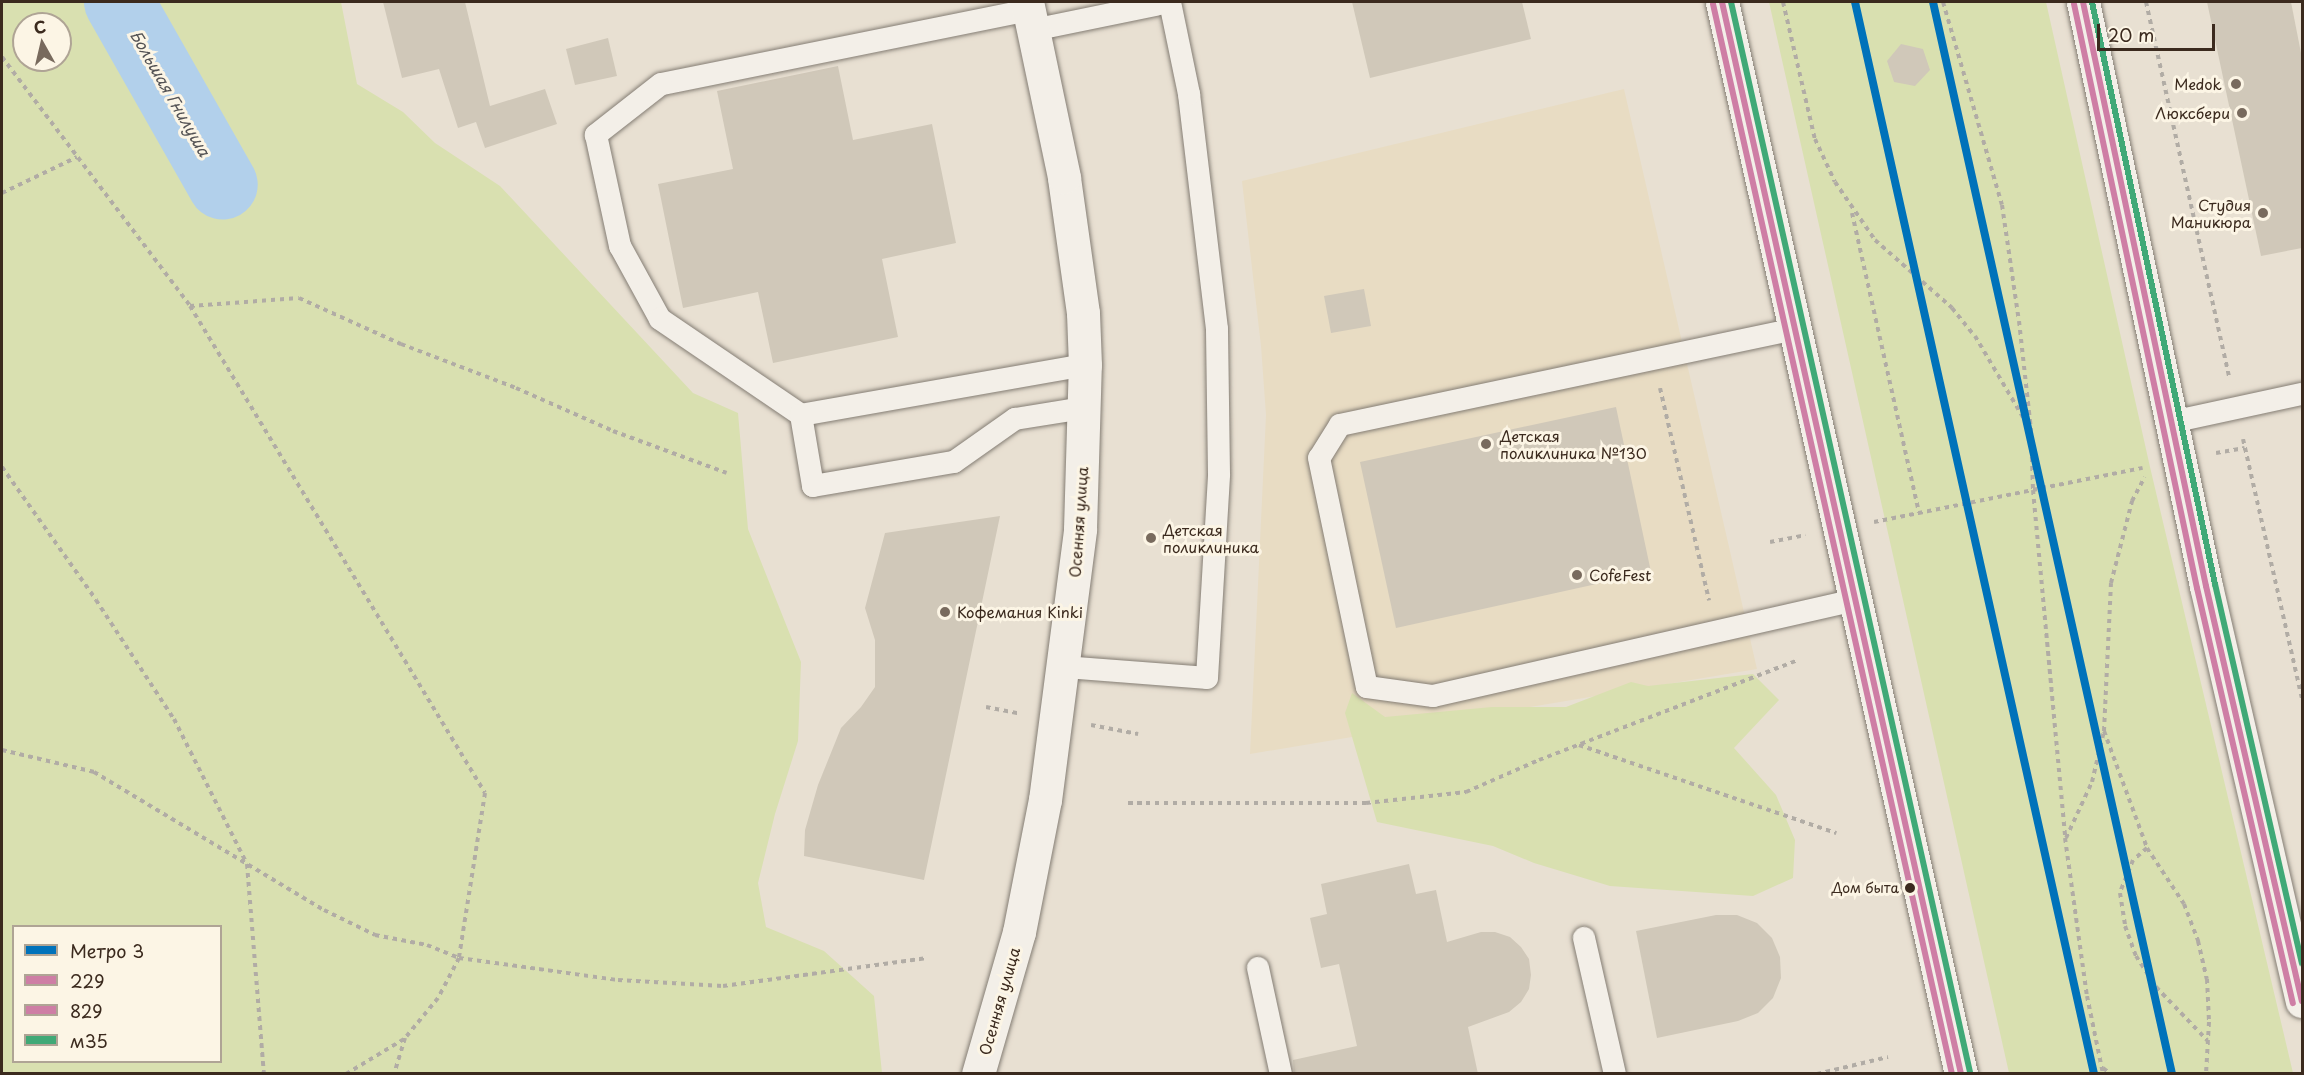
<!DOCTYPE html>
<meta charset="utf-8">
<style>
body{margin:0}
#map{position:relative;width:2304px;height:1075px;overflow:hidden;background:#e8e0d2;font-family:"Playpen Sans",sans-serif}
div>[style]{position:absolute}
.built>*{inset:0;background:#e8dcc3}
.green>*{inset:0;background:#d9e0b0}
.river>*{height:70px;margin:-35px;padding:0 35px;transform-origin:35px;border-radius:35px;background:#b2d0eb}
.building>*{inset:0;background:#d0c8b9}
.path>*{height:4px;margin-top:-2px;transform-origin:0;background:repeating-linear-gradient(90deg,#b1aca5 0 4.5px,transparent 0 9px)}
.roads{filter:drop-shadow(0 0 2px #847d74) drop-shadow(0 0 2px #847d74)}
.service>*{height:22px;margin:-11px;padding:0 11px;transform-origin:11px;border-radius:11px;background:#f3efe8}
.tertiary>*{height:33px;margin:-16.5px;padding:0 16.5px;transform-origin:16.5px;border-radius:16.5px;background:#f3efe8}
.secondary>*{height:33px;margin:-16.5px;padding:0 16.5px;transform-origin:16.5px;border-radius:16.5px;background:#f3efe8}
.bus-1>*{height:6px;margin:-3px;padding:0 3px;transform-origin:3px;border-radius:3px;background:#ce7ea5}
.bus-2>*{height:6px;margin:-3px;padding:0 3px;transform-origin:3px;border-radius:3px;background:#ce7ea5}
.bus-3>*{height:6px;margin:-3px;padding:0 3px;transform-origin:3px;border-radius:3px;background:#40a977}
.metro-1>*{height:8px;margin:-4px;padding:0 4px;transform-origin:4px;border-radius:4px;background:#0072ba}
.dots>*{width:16px;height:16px;translate:-50% -50%;box-sizing:border-box;border:3px solid #fcf5e5;border-radius:50%}
span{translate:-50% -50%;white-space:nowrap;text-align:center;line-height:1.15;-webkit-text-stroke:6px #fcf5e5;paint-order:stroke}
.bus-label{font-size:14px;color:#3b2a1e}
.right{translate:-100% -50%;text-align:right}
.poi-label{font-size:15px;color:#3b2a1e}
.left{translate:0 -50%;text-align:left}
.street-label{font-size:15px;color:#3b2a1e}
.water-label{font-size:16px;color:#535254;font-style:italic}
.frame{position:absolute;inset:0;border:3px solid #3b2a1e;pointer-events:none}
.legend{position:absolute;left:12px;top:925px;width:210px;height:138px;box-sizing:border-box;background:#fcf5e5;border:2px solid #afa495;margin:0;padding:8px 10px;list-style:none;font-size:18px;color:#3b2a1e}
.legend li{display:flex;align-items:center;gap:12px;height:30px}
.legend b{width:30px;border:2px solid #afa495}
.north{position:absolute;left:12px;top:12px;width:60px;height:60px;box-sizing:border-box;background:#fcf5e5;border:2px solid #afa495;border-radius:50%;rotate:352deg;font-size:16px;font-weight:700;line-height:24px;text-align:center;color:#3b2a1e}
.north::after{content:'';display:block;margin:auto;width:21px;height:27px;background:#786a5d;clip-path:polygon(50% 0,100% 100%,50% 72%,0 100%)}
.scale{position:absolute;left:2097px;top:24px;width:118px;height:27px;box-sizing:border-box;border:3px solid #3b2a1e;border-top:0;padding-left:8px;font-size:18px;line-height:21px;white-space:nowrap;color:#3b2a1e;-webkit-text-stroke:4px #fcf5e5;paint-order:stroke}
</style>
<div id="map">
<div class="built">
<div style="clip-path:polygon(1624px 89px,1757px 669px,1250px 754px,1266px 415px,1261px 346px,1242px 181px)"></div>
</div>
<div class="green">
<div style="clip-path:polygon(evenodd,2px 2px,341px 2px,357px 84px,403px 112px,435px 143px,500px 186px,693px 393px,738px 413px,748px 529px,801px 662px,798px 741px,775px 814px,758px 883px,766px 927px,824px 951px,874px 996px,882px 1073px,2px 1073px,2px 2px,24px 24px,60px 24px,60px 60px,24px 60px,24px 24px,2px 2px,14px 926px,220px 926px,220px 1062px,14px 1062px,14px 926px)"></div>
<div style="clip-path:polygon(1769px 2px,2046px 2px,2150px 467px,2293px 1073px,2009px 1073px)"></div>
<div style="clip-path:polygon(1753px 674px,1779px 700px,1734px 748px,1776px 795px,1795px 840px,1793px 878px,1753px 896px,1610px 886px,1534px 863px,1493px 846px,1377px 822px,1345px 713px,1352px 693px,1385px 717px,1492px 707px,1566px 707px,1631px 682px,1648px 686px)"></div>
</div>
<div class="river">
<div style="left:119px;top:2px;width:210px;rotate:60.4deg"></div>
</div>
<div class="building">
<div style="clip-path:polygon(383px 2px,465px 2px,490px 106px,545px 89px,557px 124px,485px 148px,476px 122px,458px 128px,439px 69px,402px 78px)"></div>
<div style="clip-path:polygon(1352px 2px,1522px 2px,1531px 39px,1370px 78px)"></div>
<div style="clip-path:polygon(2207px 2px,2291px 2px,2302px 58px,2302px 248px,2261px 256px)"></div>
<div style="clip-path:polygon(608px 38px,617px 76px,575px 85px,566px 49px)"></div>
<div style="clip-path:polygon(1901px 44px,1923px 49px,1930px 70px,1915px 86px,1894px 82px,1887px 61px)"></div>
<div style="clip-path:polygon(838px 66px,853px 140px,932px 124px,956px 243px,882px 259px,898px 337px,773px 363px,758px 292px,683px 308px,658px 184px,733px 169px,717px 91px)"></div>
<div style="clip-path:polygon(1364px 289px,1371px 326px,1331px 333px,1324px 296px)"></div>
<div style="clip-path:polygon(1616px 407px,1651px 572px,1396px 628px,1360px 462px)"></div>
<div style="clip-path:polygon(1000px 516px,924px 880px,804px 856px,805px 830px,818px 785px,841px 728px,861px 707px,875px 687px,875px 640px,865px 608px,885px 533px)"></div>
<div style="clip-path:polygon(1409px 864px,1416px 894px,1436px 890px,1447px 942px,1481px 932px,1495px 932px,1510px 937px,1521px 947px,1529px 959px,1531px 975px,1529px 989px,1521px 1002px,1509px 1012px,1468px 1027px,1478px 1074px,1294px 1074px,1293px 1060px,1357px 1046px,1339px 964px,1321px 968px,1310px 918px,1327px 914px,1321px 884px)"></div>
<div style="clip-path:polygon(1716px 915px,1737px 915px,1757px 923px,1772px 938px,1780px 957px,1781px 978px,1773px 998px,1758px 1013px,1738px 1021px,1657px 1038px,1636px 931px)"></div>
</div>
<div class="path">
<div style="left:1783px;top:2px;width:141px;rotate:76.9deg"></div>
<div style="left:1815px;top:139px;width:47px;rotate:65.1deg"></div>
<div style="left:1835px;top:182px;width:70px;rotate:55.4deg"></div>
<div style="left:1875px;top:240px;width:103px;rotate:41.4deg"></div>
<div style="left:1952px;top:308px;width:36px;rotate:51deg"></div>
<div style="left:1975px;top:336px;width:108px;rotate:59.4deg"></div>
<div style="left:1943px;top:2px;width:211px;rotate:73.8deg"></div>
<div style="left:2002px;top:205px;width:117px;rotate:81.7deg"></div>
<div style="left:2019px;top:321px;width:110px;rotate:83.7deg"></div>
<div style="left:2031px;top:430px;width:60px;rotate:88.1deg"></div>
<div style="left:2033px;top:490px;width:349px;rotate:84.7deg"></div>
<div style="left:2065px;top:838px;width:160px;rotate:82.1deg"></div>
<div style="left:2087px;top:996px;width:80px;rotate:78.4deg"></div>
<div style="left:2146px;top:2px;width:383px;rotate:77.5deg"></div>
<div style="left:2px;top:57px;width:312px;rotate:52.9deg"></div>
<div style="left:190px;top:306px;width:569px;rotate:58.79deg"></div>
<div style="left:485px;top:793px;width:167px;rotate:99deg"></div>
<div style="left:459px;top:958px;width:45px;rotate:117.7deg"></div>
<div style="left:438px;top:998px;width:52px;rotate:129.5deg"></div>
<div style="left:405px;top:1038px;width:38px;rotate:107deg"></div>
<div style="left:2px;top:193px;width:83px;rotate:-25.6deg"></div>
<div style="left:1852px;top:213px;width:307px;rotate:77.4deg"></div>
<div style="left:190px;top:306px;width:109px;rotate:-4.2deg"></div>
<div style="left:299px;top:298px;width:112px;rotate:24.3deg"></div>
<div style="left:401px;top:344px;width:123px;rotate:20.9deg"></div>
<div style="left:516px;top:388px;width:106px;rotate:23.9deg"></div>
<div style="left:613px;top:431px;width:121px;rotate:20.2deg"></div>
<div style="left:1660px;top:388px;width:218px;rotate:77deg"></div>
<div style="left:2243px;top:439px;width:267px;rotate:77.2deg"></div>
<div style="left:2216px;top:453px;width:29px;rotate:-10deg"></div>
<div style="left:2px;top:467px;width:163px;rotate:54.7deg"></div>
<div style="left:96px;top:600px;width:142px;rotate:56.8deg"></div>
<div style="left:174px;top:719px;width:162px;rotate:63.3deg"></div>
<div style="left:247px;top:864px;width:211px;rotate:85.4deg"></div>
<div style="left:1874px;top:522px;width:274px;rotate:-11.4deg"></div>
<div style="left:1770px;top:542px;width:36px;rotate:-11deg"></div>
<div style="left:986px;top:707px;width:33px;rotate:11deg"></div>
<div style="left:1091px;top:725px;width:48px;rotate:10.8deg"></div>
<div style="left:2104px;top:731px;width:125px;rotate:69.8deg"></div>
<div style="left:2147px;top:848px;width:67px;rotate:56.5deg"></div>
<div style="left:2184px;top:904px;width:40px;rotate:69deg"></div>
<div style="left:2198px;top:941px;width:39px;rotate:77deg"></div>
<div style="left:2207px;top:979px;width:43px;rotate:87.3deg"></div>
<div style="left:2209px;top:1022px;width:52px;rotate:93.3deg"></div>
<div style="left:1579px;top:745px;width:272px;rotate:18.9deg"></div>
<div style="left:2px;top:750px;width:95px;rotate:13.4deg"></div>
<div style="left:94px;top:772px;width:268px;rotate:31deg"></div>
<div style="left:324px;top:910px;width:57px;rotate:26.1deg"></div>
<div style="left:375px;top:935px;width:53px;rotate:10.9deg"></div>
<div style="left:427px;top:945px;width:35px;rotate:22deg"></div>
<div style="left:459px;top:958px;width:161px;rotate:7.9deg"></div>
<div style="left:618px;top:980px;width:105px;rotate:3.3deg"></div>
<div style="left:723px;top:986px;width:206px;rotate:-7.8deg"></div>
<div style="left:1128px;top:803px;width:238px"></div>
<div style="left:1366px;top:803px;width:101px;rotate:-6.3deg"></div>
<div style="left:1466px;top:792px;width:80px;rotate:-23.7deg"></div>
<div style="left:1539px;top:760px;width:275px;rotate:-21.1deg"></div>
<div style="left:2066px;top:838px;width:62px;rotate:-65.1deg"></div>
<div style="left:2092px;top:782px;width:52px;rotate:-76.8deg"></div>
<div style="left:2104px;top:731px;width:148px;rotate:-87.3deg"></div>
<div style="left:2111px;top:583px;width:85px;rotate:-75.6deg"></div>
<div style="left:2132px;top:501px;width:27px;rotate:-62deg"></div>
<div style="left:2147px;top:848px;width:18px;rotate:139deg"></div>
<div style="left:2133px;top:860px;width:35px;rotate:112deg"></div>
<div style="left:2120px;top:893px;width:33px;rotate:81deg"></div>
<div style="left:2125px;top:926px;width:32px;rotate:70deg"></div>
<div style="left:2136px;top:956px;width:37px;rotate:57deg"></div>
<div style="left:2156px;top:987px;width:74px;rotate:46.1deg"></div>
<div style="left:2103px;top:1068px;width:10px;rotate:37deg"></div>
<div style="left:346px;top:1074px;width:68px;rotate:-31.1deg"></div>
<div style="left:1817px;top:1074px;width:73px;rotate:-13.5deg"></div>
</div>
<div class="roads">
<div class="service">
<div style="left:1029px;top:10px;width:375px;rotate:168.6deg"></div>
<div style="left:661px;top:84px;width:83px;rotate:141.9deg"></div>
<div style="left:596px;top:135px;width:114px;rotate:77.8deg"></div>
<div style="left:620px;top:246px;width:83px;rotate:61.3deg"></div>
<div style="left:660px;top:319px;width:171px;rotate:34.2deg"></div>
<div style="left:801px;top:415px;width:288px;rotate:-10deg"></div>
<div style="left:1033px;top:30px;width:140px;rotate:-11.6deg"></div>
<div style="left:1795px;top:329px;width:465px;rotate:168.1deg"></div>
<div style="left:1340px;top:425px;width:39px;rotate:122deg"></div>
<div style="left:1319px;top:458px;width:234px;rotate:78.2deg"></div>
<div style="left:1367px;top:687px;width:67px;rotate:7.8deg"></div>
<div style="left:1433px;top:696px;width:433px;rotate:-12.8deg"></div>
<div style="left:801px;top:415px;width:72px;rotate:80.4deg"></div>
<div style="left:813px;top:486px;width:143px;rotate:-9.7deg"></div>
<div style="left:954px;top:462px;width:75px;rotate:-35.2deg"></div>
<div style="left:1015px;top:419px;width:70px;rotate:-9.1deg"></div>
<div style="left:2172px;top:422px;width:133px;rotate:-12.2deg"></div>
<div style="left:1064px;top:667px;width:143px;rotate:4.4deg"></div>
<div style="left:1207px;top:678px;width:204px;rotate:-86.6deg"></div>
<div style="left:1219px;top:474px;width:145px;rotate:-90.8deg"></div>
<div style="left:1217px;top:329px;width:237px;rotate:-96.8deg"></div>
<div style="left:1189px;top:94px;width:94px;rotate:-101.7deg"></div>
<div style="left:1584px;top:938px;width:139px;rotate:77.2deg"></div>
<div style="left:1258px;top:968px;width:108px;rotate:77.8deg"></div>
</div>
<div class="tertiary">
<div style="left:1722px;top:2px;width:1098px;rotate:77.43deg"></div>
<div style="left:2083px;top:2px;width:597px;rotate:78.11deg"></div>
<div style="left:2206px;top:586px;width:426px;rotate:77deg"></div>
</div>
<div class="secondary">
<div style="left:978px;top:1074px;width:148px;rotate:-73.9deg"></div>
<div style="left:1019px;top:932px;width:135px;rotate:-78.9deg"></div>
<div style="left:1045px;top:800px;width:273px;rotate:-82.6deg"></div>
<div style="left:1080px;top:529px;width:164px;rotate:-88.3deg"></div>
<div style="left:1085px;top:365px;width:52px;rotate:-92.2deg"></div>
<div style="left:1083px;top:313px;width:137px;rotate:-98deg"></div>
<div style="left:1064px;top:177px;width:179px;rotate:-101.9deg"></div>
</div>
</div>
<div class="bus-1">
<div style="left:1722px;top:2px;width:1098px;rotate:77.43deg"></div>
<div style="left:2083px;top:2px;width:597px;rotate:78.11deg"></div>
<div style="left:2206px;top:586px;width:426px;rotate:77deg"></div>
</div>
<div class="bus-2">
<div style="left:1713px;top:4px;width:1096px;rotate:77.41deg"></div>
<div style="left:2074px;top:4px;width:597px;rotate:78.11deg"></div>
<div style="left:2197px;top:588px;width:426px;rotate:77deg"></div>
</div>
<div class="bus-3">
<div style="left:1731px;top:2px;width:1096px;rotate:77.41deg"></div>
<div style="left:2092px;top:2px;width:595px;rotate:78.07deg"></div>
<div style="left:2215px;top:584px;width:389px;rotate:77.1deg"></div>
</div>
<div class="metro-1">
<div style="left:1855px;top:2px;width:1098px;rotate:77.43deg"></div>
<div style="left:1933px;top:2px;width:1098px;rotate:77.43deg"></div>
</div>
<div class="dots">
<div style="left:2236px;top:84px;background:#786a5d"></div>
<div style="left:2242px;top:113px;background:#786a5d"></div>
<div style="left:2263px;top:213px;background:#786a5d"></div>
<div style="left:1486px;top:444px;background:#786a5d"></div>
<div style="left:1151px;top:538px;background:#786a5d"></div>
<div style="left:1577px;top:575px;background:#786a5d"></div>
<div style="left:945px;top:612px;background:#786a5d"></div>
<div style="left:1910px;top:888px;background:#3b2a1e"></div>
</div>
<div class="bus-label">
<span class="right" style="left:1899px;top:888px">Дом быта</span>
</div>
<div class="poi-label">
<span class="right" style="left:2222px;top:84px">Medok</span>
<span class="right" style="left:2230px;top:113px">Люксбери</span>
<span class="right" style="left:2251px;top:213px">Студия<br>Маникюра</span>
<span class="left" style="left:1500px;top:444px">Детская<br>поликлиника №130</span>
<span class="left" style="left:1163px;top:538px">Детская<br>поликлиника</span>
<span class="left" style="left:1589px;top:575px">CofeFest</span>
<span class="left" style="left:957px;top:612px">Кофемания Kinki</span>
</div>
<div class="street-label">
<span style="left:1078px;top:522px;rotate:-86deg">Осенняя улица</span>
<span style="left:999px;top:1001px;rotate:-74deg">Осенняя улица</span>
</div>
<div class="water-label">
<span style="left:171px;top:93px;rotate:60deg">Большая Гнилуша</span>
</div>
<div class="frame"></div>
<ul class="legend">
<li><b style="height:8px;background:#0072ba"></b>Метро 3</li>
<li><b style="height:8px;background:#ce7ea5"></b>229</li>
<li><b style="height:8px;background:#ce7ea5"></b>829</li>
<li><b style="height:8px;background:#40a977"></b>м35</li>
</ul>
<div class="north">С</div>
<div class="scale">20 m</div>
</div>
